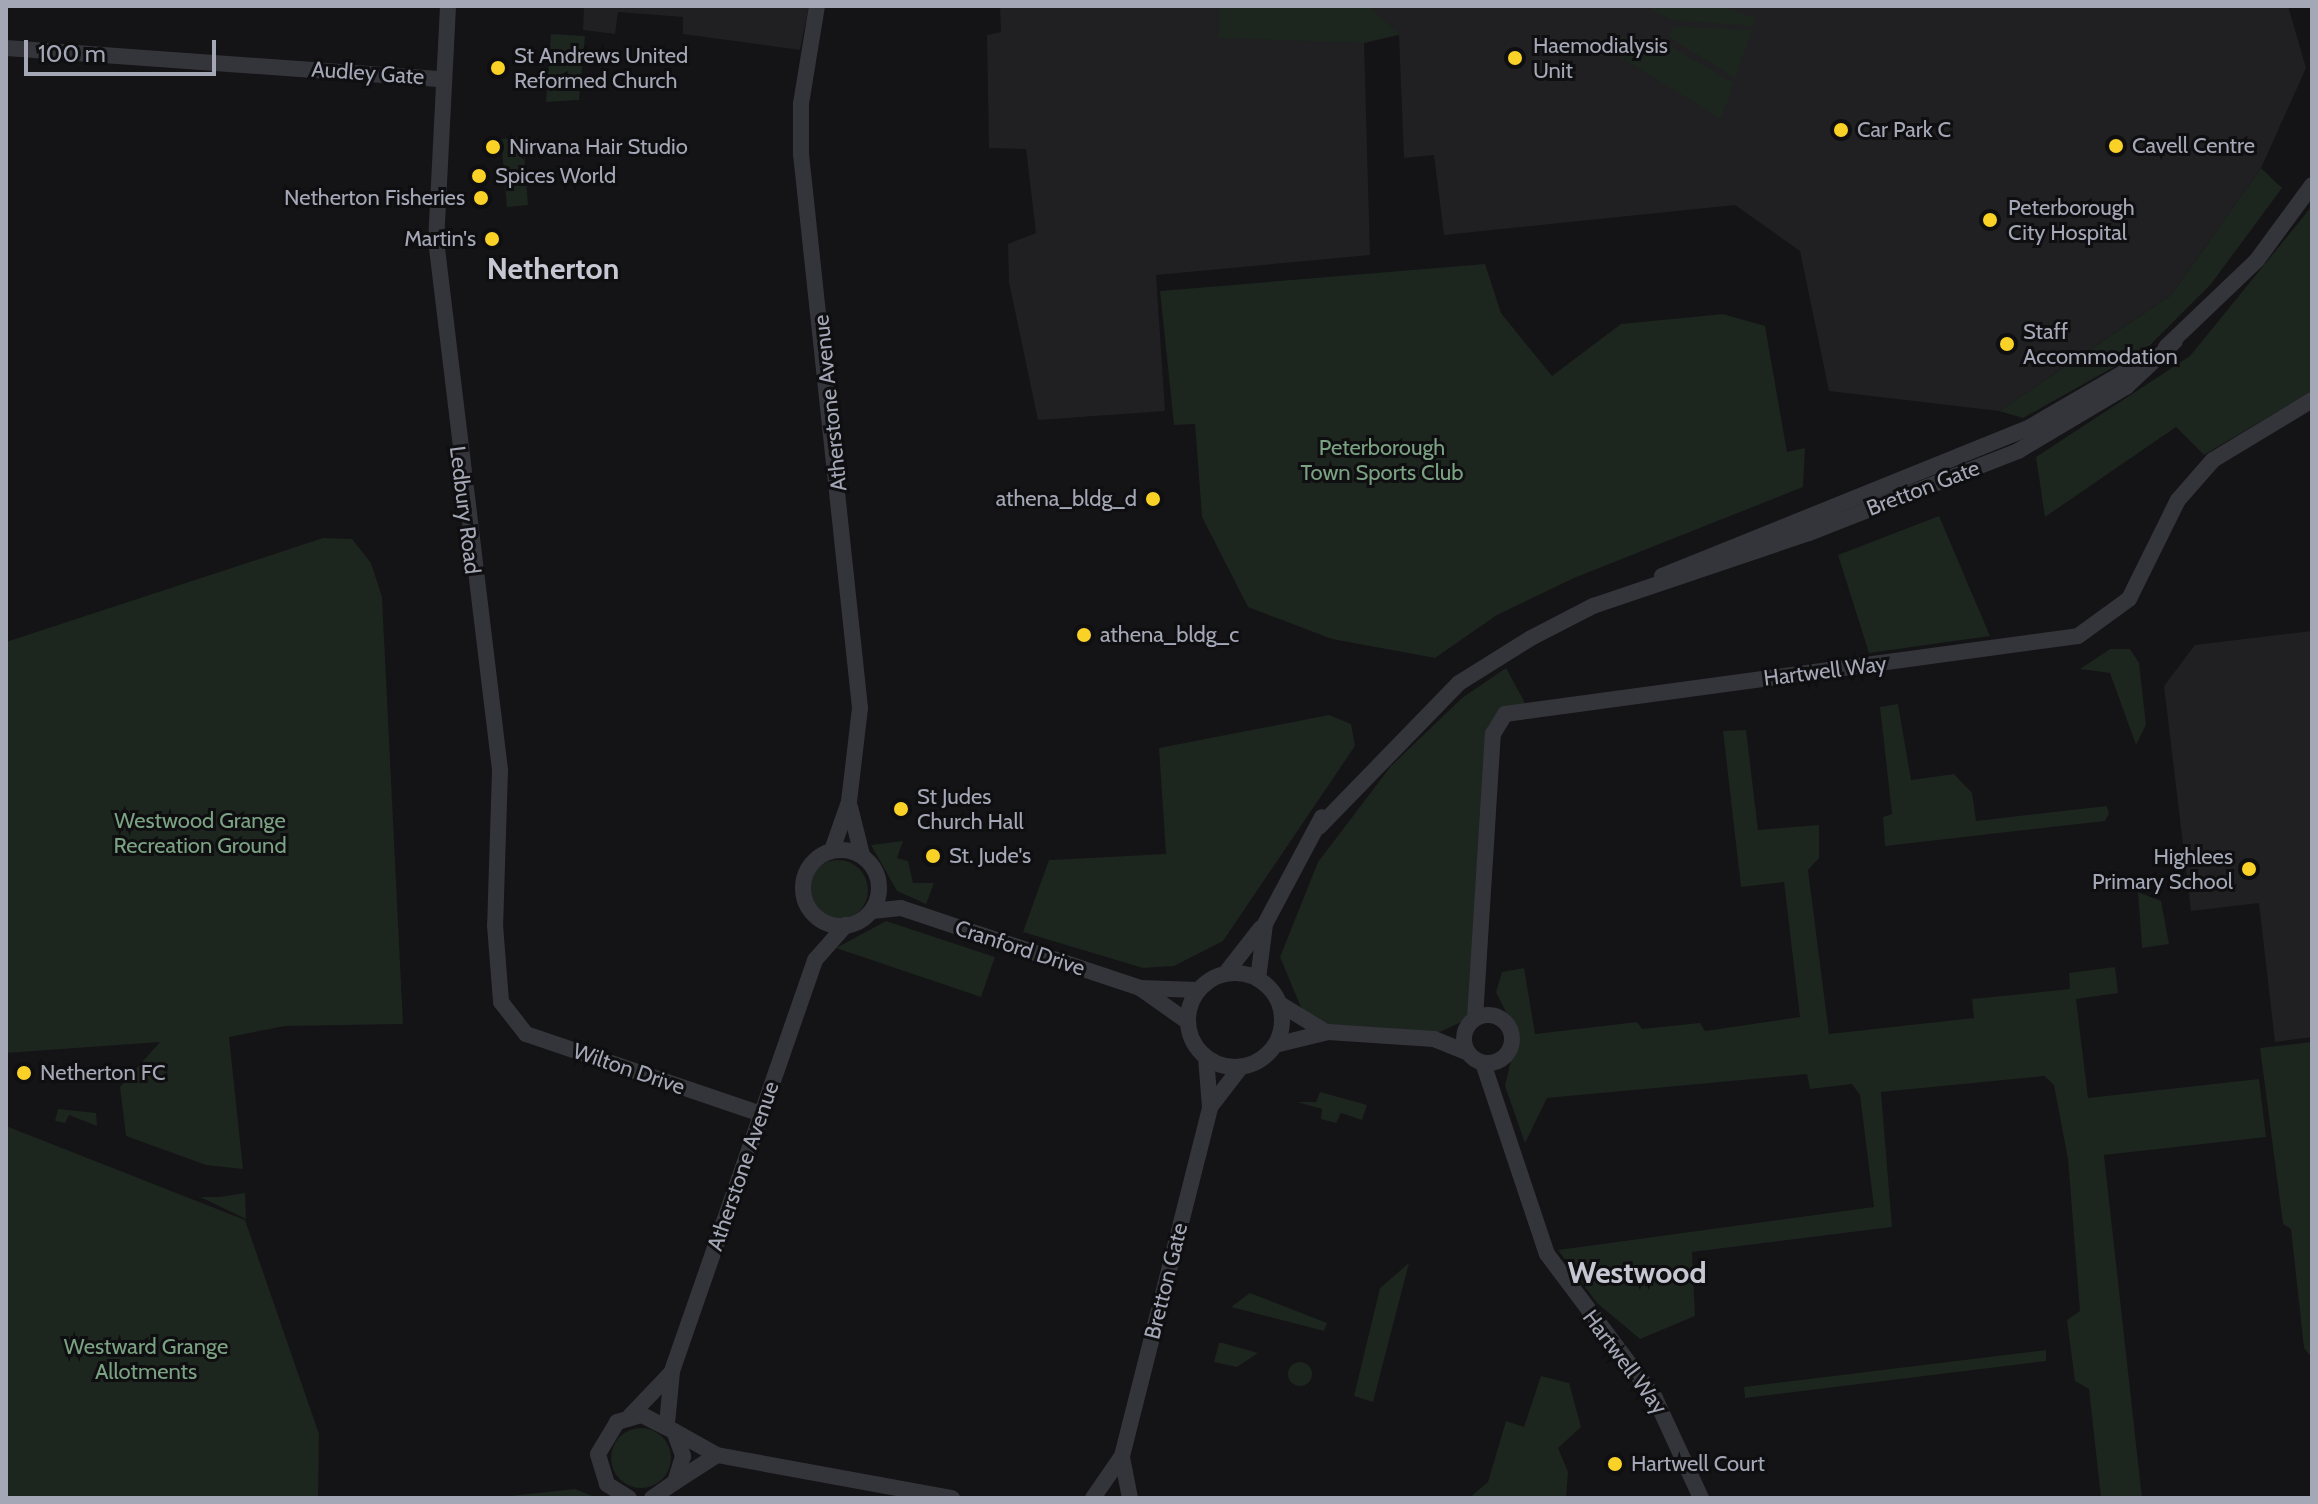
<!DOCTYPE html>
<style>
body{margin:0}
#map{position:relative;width:2318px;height:1504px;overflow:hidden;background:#141315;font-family:Cabin,sans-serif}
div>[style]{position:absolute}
.built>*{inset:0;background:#201f22}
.green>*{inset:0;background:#1d251f}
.round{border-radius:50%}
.minor>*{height:16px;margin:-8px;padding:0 8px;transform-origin:8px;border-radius:8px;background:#34343b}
.minor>.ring{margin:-8px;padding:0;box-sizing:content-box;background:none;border:16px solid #34343b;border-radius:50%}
.dots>*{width:22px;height:22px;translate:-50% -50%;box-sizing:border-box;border:4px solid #0f0e10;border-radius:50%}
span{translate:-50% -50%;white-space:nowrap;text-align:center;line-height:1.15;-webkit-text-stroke:6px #0f0e10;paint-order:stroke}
.poi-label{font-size:22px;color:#a4a7b6}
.left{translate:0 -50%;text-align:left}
.right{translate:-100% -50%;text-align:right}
.street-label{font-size:22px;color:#a4a7b6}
.park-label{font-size:22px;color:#7aa283}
.district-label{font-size:30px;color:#c6c7d2;font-weight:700}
.frame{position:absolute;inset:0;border:8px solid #a4a7b6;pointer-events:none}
.scale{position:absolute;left:24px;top:40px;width:192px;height:36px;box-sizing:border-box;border:4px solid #a4a7b6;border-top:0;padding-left:10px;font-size:24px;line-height:28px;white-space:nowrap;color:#a4a7b6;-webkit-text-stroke:6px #0f0e10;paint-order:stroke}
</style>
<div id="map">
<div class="built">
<div style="clip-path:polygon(584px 6px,809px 6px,800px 50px,683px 34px,683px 17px,618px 12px,615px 34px,583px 30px)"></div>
<div style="clip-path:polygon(1000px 6px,2288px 6px,2306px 68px,2261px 168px,2171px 295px,1999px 411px,1829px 391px,1800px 251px,1735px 205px,1444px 235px,1434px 155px,1404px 158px,1399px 35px,1364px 43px,1370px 255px,1156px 275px,1165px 411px,1038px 420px,1009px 282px,1008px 244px,1036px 233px,1026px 149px,989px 148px,987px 35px,1001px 32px)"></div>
<div style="clip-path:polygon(2312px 631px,2312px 1037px,2275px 1042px,2259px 903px,2191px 911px,2164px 686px,2195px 645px)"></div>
</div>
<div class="green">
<div style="clip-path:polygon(1219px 6px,1369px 6px,1399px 34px,1364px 43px,1218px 38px)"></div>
<div style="clip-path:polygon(1645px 6px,1720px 6px,1756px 18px,1754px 26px,1671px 20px)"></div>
<div style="clip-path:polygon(1673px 26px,1753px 30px,1735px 78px,1668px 37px)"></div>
<div style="clip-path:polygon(551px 34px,585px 36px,579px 100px,546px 102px)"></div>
<div style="clip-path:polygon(1621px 34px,1657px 56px,1665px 43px,1734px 83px,1721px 119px,1618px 56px)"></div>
<div style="clip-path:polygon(523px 137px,528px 205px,507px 207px,501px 139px)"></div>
<div style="clip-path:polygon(2261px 168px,2282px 188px,2211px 284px,2146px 349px,2023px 418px,1999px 411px,2171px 295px)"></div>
<div style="clip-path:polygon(2312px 206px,2312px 391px,2204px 455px,2176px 427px,2045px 517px,2036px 457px,2190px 356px)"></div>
<div style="clip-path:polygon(1485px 264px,1501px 313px,1552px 376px,1621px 324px,1723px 314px,1765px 326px,1787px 452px,1805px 448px,1803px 487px,1574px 578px,1497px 615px,1435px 658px,1332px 639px,1248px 607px,1202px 517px,1195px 424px,1174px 425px,1160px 291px)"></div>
<div style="clip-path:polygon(1939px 516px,1990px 636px,1869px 653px,1838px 555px)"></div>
<div style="clip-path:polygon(323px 538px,352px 539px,371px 563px,382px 597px,403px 1024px,285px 1026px,229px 1037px,243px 1169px,206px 1165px,126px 1136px,120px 1087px,160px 1042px,6px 1053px,6px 642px)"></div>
<div style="clip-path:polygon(2110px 649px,2130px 649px,2139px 663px,2146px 725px,2136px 745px,2110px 673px,2080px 669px)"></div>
<div style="clip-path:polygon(1506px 668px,1525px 703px,1502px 711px,1468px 1019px,1433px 1035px,1338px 1027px,1305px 1017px,1280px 957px,1318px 862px,1391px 766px,1462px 698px)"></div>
<div style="clip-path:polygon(1898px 704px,1911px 780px,1954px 774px,1972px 793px,1976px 821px,2107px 806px,2109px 814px,2105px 821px,1885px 846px,1883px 817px,1892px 814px,1880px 707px)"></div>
<div style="clip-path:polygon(1329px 715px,1351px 724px,1355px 746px,1223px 941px,1174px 966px,1143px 968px,1023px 932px,1049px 860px,1166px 854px,1159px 748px)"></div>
<div style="clip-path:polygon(1746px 730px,1758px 830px,1819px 825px,1819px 858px,1808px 870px,1829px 1034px,1974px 1018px,1972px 999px,2070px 989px,2069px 973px,2115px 967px,2118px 993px,2076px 999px,2088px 1098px,2259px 1079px,2266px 1137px,2104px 1155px,2142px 1498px,2101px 1498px,2089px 1389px,2075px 1381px,2067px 1320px,2080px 1311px,2068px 1159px,2054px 1085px,2044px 1076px,1881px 1092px,1892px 1227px,1692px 1252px,1695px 1316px,1640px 1339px,1597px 1303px,1558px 1250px,1874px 1207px,1860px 1095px,1852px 1084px,1810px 1089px,1807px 1074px,1547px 1098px,1525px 1143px,1505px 1086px,1517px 1034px,1496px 992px,1502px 972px,1524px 968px,1535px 1034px,1637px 1022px,1642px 1029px,1700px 1023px,1705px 1031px,1800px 1017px,1784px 882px,1741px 887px,1723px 731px)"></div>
<div style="clip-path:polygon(903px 841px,897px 858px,908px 861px,913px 883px,934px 883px,926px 904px,897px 891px,871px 845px)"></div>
<div class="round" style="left:808px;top:860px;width:60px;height:60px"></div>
<div style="clip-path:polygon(2138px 892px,2161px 901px,2169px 944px,2142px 948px)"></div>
<div style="clip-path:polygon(886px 921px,995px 957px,981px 997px,836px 948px)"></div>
<div style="clip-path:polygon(2312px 1042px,2312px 1358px,2304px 1348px,2291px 1229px,2283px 1224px,2260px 1048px)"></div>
<div style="clip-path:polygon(1320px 1092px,1367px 1105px,1362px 1120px,1341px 1113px,1336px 1123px,1321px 1119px,1322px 1109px,1297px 1102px,1316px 1102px)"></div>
<div style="clip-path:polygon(58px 1109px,96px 1113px,97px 1126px,69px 1115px,65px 1123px,55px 1121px)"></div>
<div style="clip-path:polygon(6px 1126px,245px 1220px,319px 1434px,318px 1498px,6px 1498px)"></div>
<div style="clip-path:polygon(245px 1193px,246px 1219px,200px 1197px,220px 1197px)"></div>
<div style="clip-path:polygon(1409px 1263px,1373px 1402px,1354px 1396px,1380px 1288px)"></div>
<div style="clip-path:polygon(1250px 1293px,1327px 1323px,1324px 1331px,1231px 1307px)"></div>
<div style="clip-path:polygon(1219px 1343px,1223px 1343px,1258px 1353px,1237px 1367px,1214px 1362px)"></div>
<div style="clip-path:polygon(2046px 1350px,2046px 1361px,1745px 1398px,1744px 1387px)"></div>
<div class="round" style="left:1288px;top:1362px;width:24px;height:24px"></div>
<div style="clip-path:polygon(1541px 1376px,1569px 1383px,1581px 1427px,1558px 1448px,1568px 1472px,1566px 1498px,1469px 1498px,1488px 1482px,1506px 1421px,1524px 1427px)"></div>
<div class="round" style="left:611px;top:1428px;width:60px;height:60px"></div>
<div style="clip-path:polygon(575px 1489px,597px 1498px,510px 1496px)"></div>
</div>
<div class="minor">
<div style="left:448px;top:6px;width:234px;rotate:92.9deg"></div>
<div style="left:436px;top:240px;width:534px;rotate:83.11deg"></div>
<div style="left:500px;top:770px;width:155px;rotate:91.8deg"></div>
<div style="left:495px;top:925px;width:77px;rotate:85.5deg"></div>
<div style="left:501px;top:1002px;width:41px;rotate:52deg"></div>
<div style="left:526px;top:1034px;width:248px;rotate:18.8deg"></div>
<div style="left:817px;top:6px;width:99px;rotate:99.3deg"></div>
<div style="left:801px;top:104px;width:50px;rotate:90deg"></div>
<div style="left:801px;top:154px;width:557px;rotate:83.92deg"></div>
<div style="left:860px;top:708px;width:95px;rotate:96.7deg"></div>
<div style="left:849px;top:802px;width:51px;rotate:109.5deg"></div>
<div style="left:6px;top:48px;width:437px;rotate:4.1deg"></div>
<div style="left:2166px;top:347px;width:126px;rotate:-43.7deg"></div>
<div style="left:2257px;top:260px;width:93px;rotate:-53.7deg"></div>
<div style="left:1662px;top:576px;width:397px;rotate:-22deg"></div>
<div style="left:2030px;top:427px;width:135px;rotate:-30.2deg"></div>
<div style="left:850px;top:807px;width:49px;rotate:76deg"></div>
<div style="left:1319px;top:827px;width:201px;rotate:-45.8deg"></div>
<div style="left:1459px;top:683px;width:85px;rotate:-32deg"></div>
<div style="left:1531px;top:638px;width:70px;rotate:-27.3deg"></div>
<div style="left:1593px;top:606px;width:228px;rotate:-18.7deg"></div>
<div style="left:1809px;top:533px;width:225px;rotate:-21.4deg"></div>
<div style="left:2018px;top:451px;width:126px;rotate:-30.7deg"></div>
<div style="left:2126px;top:387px;width:67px;rotate:-43.2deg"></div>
<div class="ring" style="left:803px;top:850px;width:60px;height:60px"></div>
<div style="left:872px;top:911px;width:29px;rotate:-6deg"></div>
<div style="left:901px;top:908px;width:252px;rotate:18.5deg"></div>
<div style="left:1140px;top:988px;width:59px;rotate:1.9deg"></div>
<div class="ring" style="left:1188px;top:973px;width:78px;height:78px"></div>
<div style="left:1225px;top:974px;width:58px;rotate:-52deg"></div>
<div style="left:1258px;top:979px;width:55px;rotate:-82.7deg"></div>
<div style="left:1265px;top:924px;width:121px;rotate:-62deg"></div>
<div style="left:1140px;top:988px;width:59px;rotate:35.3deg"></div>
<div style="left:1280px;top:1004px;width:54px;rotate:31.3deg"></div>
<div class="ring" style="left:1464px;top:1015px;width:32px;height:32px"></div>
<div style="left:1475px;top:1018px;width:285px;rotate:-86.4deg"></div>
<div style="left:1493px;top:734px;width:23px;rotate:-59deg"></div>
<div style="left:1505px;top:714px;width:578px;rotate:-7.75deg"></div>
<div style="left:2078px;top:636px;width:63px;rotate:-36deg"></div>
<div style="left:2129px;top:599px;width:110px;rotate:-63.7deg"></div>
<div style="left:2178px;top:500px;width:53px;rotate:-48.8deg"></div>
<div style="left:2213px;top:460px;width:116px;rotate:-31.2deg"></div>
<div style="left:1275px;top:1045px;width:55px;rotate:-13.8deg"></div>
<div style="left:1328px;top:1032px;width:106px;rotate:3.8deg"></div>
<div style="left:1434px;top:1039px;width:37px;rotate:22deg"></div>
<div style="left:1483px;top:1063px;width:201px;rotate:71.5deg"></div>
<div style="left:1547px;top:1254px;width:180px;rotate:53.1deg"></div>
<div style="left:1655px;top:1398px;width:110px;rotate:65.3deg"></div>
<div style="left:1210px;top:1107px;width:51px;rotate:-52.2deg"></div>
<div style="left:630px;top:1416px;width:57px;rotate:-46.4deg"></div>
<div style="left:667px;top:1424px;width:53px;rotate:-84.6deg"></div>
<div style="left:672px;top:1371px;width:435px;rotate:-70.8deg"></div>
<div style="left:815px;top:960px;width:47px;rotate:-48.5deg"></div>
<div style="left:674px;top:1431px;width:49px;rotate:29.2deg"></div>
<div style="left:717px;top:1455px;width:239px;rotate:10.4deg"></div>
<div style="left:1122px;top:1457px;width:42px;rotate:79deg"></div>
<div style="left:675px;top:1482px;width:50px;rotate:-32.7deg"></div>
<div style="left:629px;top:1498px;width:26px;rotate:-148deg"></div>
<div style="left:607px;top:1484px;width:31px;rotate:-107deg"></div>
<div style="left:598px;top:1454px;width:37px;rotate:-59deg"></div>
<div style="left:617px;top:1422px;width:26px;rotate:-16deg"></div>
<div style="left:642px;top:1415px;width:36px;rotate:27deg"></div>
<div style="left:674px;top:1431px;width:27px;rotate:70deg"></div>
<div style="left:683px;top:1456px;width:27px;rotate:107deg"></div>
<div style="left:675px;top:1482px;width:28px;rotate:145deg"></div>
<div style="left:1093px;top:1498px;width:51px;rotate:-55.4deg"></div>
<div style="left:1122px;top:1456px;width:360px;rotate:-75.8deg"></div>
<div style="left:1210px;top:1107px;width:50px;rotate:-94.6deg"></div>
</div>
<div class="dots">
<div style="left:1515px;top:58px;background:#fad227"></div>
<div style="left:498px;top:68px;background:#fad227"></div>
<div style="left:1841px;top:130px;background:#fad227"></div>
<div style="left:2116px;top:146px;background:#fad227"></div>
<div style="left:493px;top:147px;background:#fad227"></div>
<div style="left:479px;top:176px;background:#fad227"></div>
<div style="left:481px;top:198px;background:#fad227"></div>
<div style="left:1990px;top:220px;background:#fad227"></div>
<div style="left:492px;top:239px;background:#fad227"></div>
<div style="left:2007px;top:344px;background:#fad227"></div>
<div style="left:1153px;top:499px;background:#fad227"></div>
<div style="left:1084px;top:635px;background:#fad227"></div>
<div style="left:901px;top:809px;background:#fad227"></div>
<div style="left:933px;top:856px;background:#fad227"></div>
<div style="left:2249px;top:869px;background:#fad227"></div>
<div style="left:24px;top:1073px;background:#fad227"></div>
<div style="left:1615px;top:1464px;background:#fad227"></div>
</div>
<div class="poi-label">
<span class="left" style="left:1533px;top:58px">Haemodialysis<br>Unit</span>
<span class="left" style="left:514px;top:68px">St Andrews United<br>Reformed Church</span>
<span class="left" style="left:1857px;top:130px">Car Park C</span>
<span class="left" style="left:2132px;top:146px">Cavell Centre</span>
<span class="left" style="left:509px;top:147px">Nirvana Hair Studio</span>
<span class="left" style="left:495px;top:176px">Spices World</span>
<span class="right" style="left:465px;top:198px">Netherton Fisheries</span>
<span class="left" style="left:2008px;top:220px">Peterborough<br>City Hospital</span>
<span class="right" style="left:476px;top:239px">Martin's</span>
<span class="left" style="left:2023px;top:344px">Staff<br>Accommodation</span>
<span class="right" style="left:1137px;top:499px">athena_bldg_d</span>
<span class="left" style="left:1100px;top:635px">athena_bldg_c</span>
<span class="left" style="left:917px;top:809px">St Judes<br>Church Hall</span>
<span class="left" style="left:949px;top:856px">St. Jude's</span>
<span class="right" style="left:2233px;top:869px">Highlees<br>Primary School</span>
<span class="left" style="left:40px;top:1073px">Netherton FC</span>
<span class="left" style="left:1631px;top:1464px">Hartwell Court</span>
</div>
<div class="street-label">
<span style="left:368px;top:73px;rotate:4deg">Audley Gate</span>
<span style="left:830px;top:403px;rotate:-96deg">Atherstone Avenue</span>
<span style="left:1923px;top:488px;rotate:-21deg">Bretton Gate</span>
<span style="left:465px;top:510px;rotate:83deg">Ledbury Road</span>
<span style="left:1825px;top:671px;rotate:-7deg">Hartwell Way</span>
<span style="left:1020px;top:948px;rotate:18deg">Cranford Drive</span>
<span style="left:629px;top:1069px;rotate:19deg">Wilton Drive</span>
<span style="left:743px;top:1166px;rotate:-71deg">Atherstone Avenue</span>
<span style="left:1166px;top:1281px;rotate:-76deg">Bretton Gate</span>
<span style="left:1625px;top:1362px;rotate:53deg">Hartwell Way</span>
</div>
<div class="park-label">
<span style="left:1382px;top:460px">Peterborough<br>Town Sports Club</span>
<span style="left:200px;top:833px">Westwood Grange<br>Recreation Ground</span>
<span style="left:146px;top:1359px">Westward Grange<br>Allotments</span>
</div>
<div class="district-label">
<span style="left:553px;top:269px">Netherton</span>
<span style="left:1637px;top:1273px">Westwood</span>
</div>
<div class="frame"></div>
<div class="scale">100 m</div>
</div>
